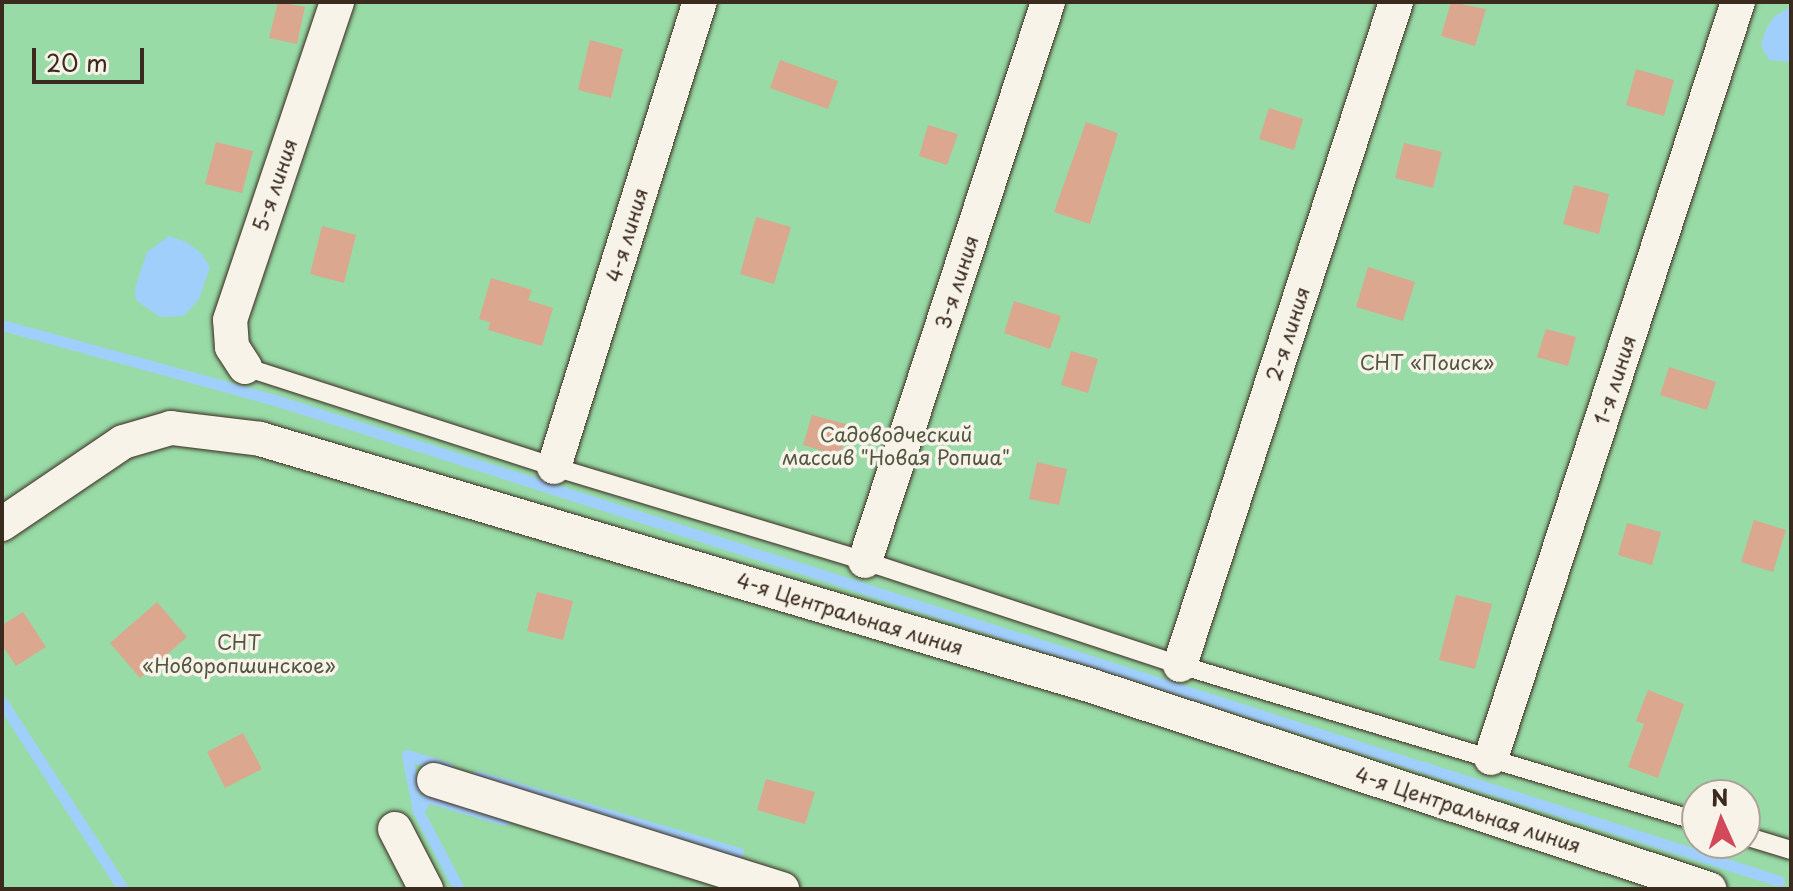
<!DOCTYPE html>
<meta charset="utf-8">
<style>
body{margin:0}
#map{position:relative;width:1793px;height:891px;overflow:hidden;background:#f7f3e8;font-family:"Playpen Sans",sans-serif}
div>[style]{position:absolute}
.green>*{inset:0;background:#98dba7}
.water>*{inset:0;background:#a1cffc}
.stream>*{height:11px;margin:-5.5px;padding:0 5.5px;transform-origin:5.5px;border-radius:5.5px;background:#a1cffc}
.building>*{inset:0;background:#dba78f}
.roads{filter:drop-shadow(0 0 2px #3b2a1e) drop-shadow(0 0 2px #3b2a1e)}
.lane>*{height:18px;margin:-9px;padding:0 9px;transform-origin:9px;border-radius:9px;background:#f7f3e8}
.street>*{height:34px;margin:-17px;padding:0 17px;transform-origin:17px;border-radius:17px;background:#f7f3e8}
span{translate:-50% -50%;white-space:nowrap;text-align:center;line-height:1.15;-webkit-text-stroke:7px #f7f3e8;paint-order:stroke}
.street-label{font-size:20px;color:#3b2a1e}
.park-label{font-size:20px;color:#525640}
.frame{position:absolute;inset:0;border:4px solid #3b2a1e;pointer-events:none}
.north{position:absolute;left:1681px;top:779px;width:80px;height:80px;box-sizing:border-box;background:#f7f3e8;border:2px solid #aca397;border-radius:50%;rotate:357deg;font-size:22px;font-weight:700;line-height:32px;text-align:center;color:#3b2a1e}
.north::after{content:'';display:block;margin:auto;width:28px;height:36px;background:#d1495b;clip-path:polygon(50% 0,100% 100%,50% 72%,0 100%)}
.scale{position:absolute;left:32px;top:48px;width:112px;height:36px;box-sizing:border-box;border:4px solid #3b2a1e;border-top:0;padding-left:10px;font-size:24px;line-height:28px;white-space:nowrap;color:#3b2a1e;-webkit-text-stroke:6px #f7f3e8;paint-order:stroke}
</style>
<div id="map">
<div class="green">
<div style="clip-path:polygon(evenodd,2px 2px,1791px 2px,1791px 889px,2px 889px,2px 2px,1697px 795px,1745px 795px,1745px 843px,1697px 843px,1697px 795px)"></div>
</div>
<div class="water">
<div style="clip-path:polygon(1791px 6px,1791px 62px,1769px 60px,1761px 45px,1766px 29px,1774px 17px)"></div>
<div style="clip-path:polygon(169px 236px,186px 242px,201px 253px,210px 267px,199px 299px,184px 316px,160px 317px,136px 300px,135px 288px,147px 252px)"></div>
</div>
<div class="stream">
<div style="left:2px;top:325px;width:286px;rotate:15.4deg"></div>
<div style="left:278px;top:401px;width:1576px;rotate:17.73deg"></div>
<div style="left:2px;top:702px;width:223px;rotate:57.1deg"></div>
<div style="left:449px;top:768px;width:44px;rotate:-162.8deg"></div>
<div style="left:407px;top:755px;width:57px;rotate:78.9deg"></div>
<div style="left:418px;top:811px;width:88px;rotate:62.3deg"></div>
<div style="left:477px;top:776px;width:272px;rotate:16.4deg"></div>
<div style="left:418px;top:811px;width:17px;rotate:-57deg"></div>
<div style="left:427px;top:797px;width:81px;rotate:16.4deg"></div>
</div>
<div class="building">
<div style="clip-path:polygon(278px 2px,305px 7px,297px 44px,269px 38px)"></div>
<div style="clip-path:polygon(1451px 2px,1486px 9px,1475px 46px,1441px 36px)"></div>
<div style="clip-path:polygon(590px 40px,623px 49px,611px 98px,578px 90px)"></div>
<div style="clip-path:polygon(780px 60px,838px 81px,828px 109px,770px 88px)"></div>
<div style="clip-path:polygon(1636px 69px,1674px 80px,1664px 116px,1626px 105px)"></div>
<div style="clip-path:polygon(1269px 108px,1303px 119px,1294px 150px,1259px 139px)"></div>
<div style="clip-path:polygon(1086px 122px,1118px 133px,1090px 224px,1054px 212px)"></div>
<div style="clip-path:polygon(928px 125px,958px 134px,947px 165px,919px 156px)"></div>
<div style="clip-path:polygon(216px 142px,253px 151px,242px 193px,205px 184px)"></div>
<div style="clip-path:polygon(1404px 143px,1442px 152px,1433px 188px,1395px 178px)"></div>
<div style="clip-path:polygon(1574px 185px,1609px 194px,1599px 234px,1563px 224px)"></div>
<div style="clip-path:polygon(756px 217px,791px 227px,774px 284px,740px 274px)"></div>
<div style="clip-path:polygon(322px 226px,356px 235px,344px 283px,310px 274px)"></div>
<div style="clip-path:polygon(1368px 267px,1415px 282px,1403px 321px,1356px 307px)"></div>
<div style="clip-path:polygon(491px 278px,532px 290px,528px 300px,553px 308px,542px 346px,488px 330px,490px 322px,479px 319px)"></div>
<div style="clip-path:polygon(1014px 301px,1061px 316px,1050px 349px,1004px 333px)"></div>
<div style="clip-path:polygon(1546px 329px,1576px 337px,1568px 366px,1537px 357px)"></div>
<div style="clip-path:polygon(1071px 351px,1098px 359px,1088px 393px,1061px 385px)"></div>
<div style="clip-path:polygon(1669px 367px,1716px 382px,1707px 410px,1660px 395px)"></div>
<div style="clip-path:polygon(812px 415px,849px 425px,840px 456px,803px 445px)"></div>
<div style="clip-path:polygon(1037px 462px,1067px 469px,1059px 505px,1029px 499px)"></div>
<div style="clip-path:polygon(1754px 520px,1786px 530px,1773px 572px,1741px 562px)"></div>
<div style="clip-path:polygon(1627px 523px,1661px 532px,1652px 565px,1618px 555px)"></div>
<div style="clip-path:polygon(537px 592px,573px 601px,563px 640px,527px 631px)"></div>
<div style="clip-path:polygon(1456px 595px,1492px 604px,1475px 669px,1439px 660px)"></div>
<div style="clip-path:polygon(157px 602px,187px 637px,140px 678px,110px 643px)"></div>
<div style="clip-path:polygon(23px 612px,46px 647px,16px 666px,2px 645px,2px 625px)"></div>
<div style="clip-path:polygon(1648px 690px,1684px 704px,1658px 778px,1628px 767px,1644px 724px,1636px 721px)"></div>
<div style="clip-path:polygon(243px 733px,262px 769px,225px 788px,207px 752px)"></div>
<div style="clip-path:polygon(766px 779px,815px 792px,805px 824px,757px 810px)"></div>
</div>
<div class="roads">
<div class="lane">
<div style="left:245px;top:367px;width:325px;rotate:17.9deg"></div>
<div style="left:554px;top:467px;width:325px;rotate:16.8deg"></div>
<div style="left:865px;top:561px;width:332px;rotate:18.3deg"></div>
<div style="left:1180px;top:665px;width:540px;rotate:16.79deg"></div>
<div style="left:1745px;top:836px;width:48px;rotate:16.9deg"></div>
</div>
<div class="street">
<div style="left:245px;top:367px;width:24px;rotate:-123deg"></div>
<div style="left:232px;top:347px;width:27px;rotate:-94deg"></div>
<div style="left:230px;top:320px;width:336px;rotate:-71.4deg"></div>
<div style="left:554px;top:467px;width:487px;rotate:-72.6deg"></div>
<div style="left:2px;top:524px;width:146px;rotate:-34.1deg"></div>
<div style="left:123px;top:442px;width:50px;rotate:-16.3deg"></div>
<div style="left:171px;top:428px;width:90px;rotate:7deg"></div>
<div style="left:260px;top:439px;width:868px;rotate:16.53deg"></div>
<div style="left:1092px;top:686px;width:650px;rotate:18.21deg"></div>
<div style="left:865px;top:561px;width:588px;rotate:-71.87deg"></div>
<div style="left:1180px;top:665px;width:697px;rotate:-71.95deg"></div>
<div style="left:1491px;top:758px;width:795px;rotate:-71.91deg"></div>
<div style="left:434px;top:780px;width:365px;rotate:17.4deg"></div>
<div style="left:395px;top:829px;width:68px;rotate:62.7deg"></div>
</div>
</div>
<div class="street-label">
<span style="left:275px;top:185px;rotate:-71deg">5-я линия</span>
<span style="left:627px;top:235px;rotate:-73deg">4-я линия</span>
<span style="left:957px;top:282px;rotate:-72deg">3-я линия</span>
<span style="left:1288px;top:334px;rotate:-72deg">2-я линия</span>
<span style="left:1615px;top:380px;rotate:-72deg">1-я линия</span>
<span style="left:850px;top:614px;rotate:17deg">4-я Центральная линия</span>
<span style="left:1468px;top:810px;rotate:18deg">4-я Центральная линия</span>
</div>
<div class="park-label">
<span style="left:1427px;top:362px">СНТ «Поиск»</span>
<span style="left:896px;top:446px">Садоводческий<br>массив "Новая Ропша"</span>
<span style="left:239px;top:654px">СНТ<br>«Новоропшинское»</span>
</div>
<div class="frame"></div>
<div class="north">N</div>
<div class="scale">20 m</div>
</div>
